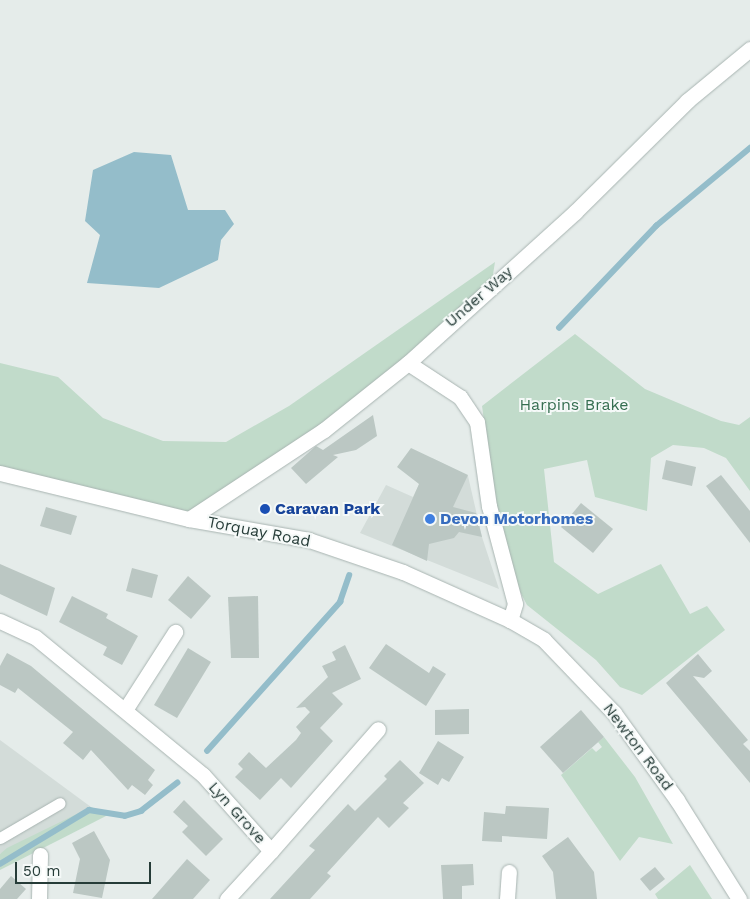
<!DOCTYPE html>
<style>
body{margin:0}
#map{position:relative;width:750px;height:899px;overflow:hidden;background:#e5ecea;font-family:"Work Sans",sans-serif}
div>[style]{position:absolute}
.built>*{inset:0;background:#d3dcd9}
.green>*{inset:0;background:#c1dbca}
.water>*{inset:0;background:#94bdca}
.stream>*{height:5.5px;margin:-2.75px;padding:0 2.75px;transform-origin:2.75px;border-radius:2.75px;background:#94bdca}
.building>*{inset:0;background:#bbc7c3}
.roads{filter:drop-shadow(0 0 1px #a8b4b1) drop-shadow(0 0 1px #a8b4b1)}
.service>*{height:11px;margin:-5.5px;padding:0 5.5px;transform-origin:5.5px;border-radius:5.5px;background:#fff}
.minor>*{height:15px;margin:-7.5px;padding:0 7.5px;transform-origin:7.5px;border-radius:7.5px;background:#fff}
.tertiary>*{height:15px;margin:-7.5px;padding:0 7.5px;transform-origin:7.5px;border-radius:7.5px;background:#fff}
.dots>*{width:14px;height:14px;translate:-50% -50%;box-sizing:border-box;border:2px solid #f5f9f8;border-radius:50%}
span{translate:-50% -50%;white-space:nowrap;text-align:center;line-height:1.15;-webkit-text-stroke:4px #f5f9f8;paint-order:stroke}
.street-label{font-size:16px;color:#263c38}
.park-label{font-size:16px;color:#356e50}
.transit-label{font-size:16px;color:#164399;font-weight:700}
.left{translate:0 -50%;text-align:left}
.shop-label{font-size:16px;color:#366cbe;font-weight:700}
.scale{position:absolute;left:15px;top:862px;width:136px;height:22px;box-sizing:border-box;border:2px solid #263c38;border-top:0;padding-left:6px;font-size:15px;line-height:18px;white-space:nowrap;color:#263c38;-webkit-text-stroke:4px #f5f9f8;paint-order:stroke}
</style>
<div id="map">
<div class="built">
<div style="clip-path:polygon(432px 458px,468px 476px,482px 537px,499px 589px,360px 533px,386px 485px,413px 497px)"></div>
<div style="clip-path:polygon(0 740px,91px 807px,0 854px)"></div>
</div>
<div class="green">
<div style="clip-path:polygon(495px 262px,491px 287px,408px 363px,189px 519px,0 473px,0 363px,58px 377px,103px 418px,163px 441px,226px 442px,289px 406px)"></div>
<div style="clip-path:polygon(575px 334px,645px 389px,721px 421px,739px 425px,750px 417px,750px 491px,726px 458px,704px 448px,673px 445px,651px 458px,647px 511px,595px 497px,587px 460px,544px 469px,554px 562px,598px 594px,661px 564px,690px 614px,707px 606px,725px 630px,642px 695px,620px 687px,596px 660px,527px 605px,516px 584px,496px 505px,482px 406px)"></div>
<div style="clip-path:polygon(604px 737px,635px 777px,673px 844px,639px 837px,620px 861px,561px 775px,592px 748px,596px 752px,602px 747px,598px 742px)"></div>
<div style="clip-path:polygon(91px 807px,108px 815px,0 870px,0 854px,7px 848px)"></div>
<div style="clip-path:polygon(690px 865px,712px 899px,658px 899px,655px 894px)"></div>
</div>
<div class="water">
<div style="clip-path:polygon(134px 152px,171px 155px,188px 210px,225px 210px,234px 224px,221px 240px,218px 260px,159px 288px,87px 283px,100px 235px,85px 221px,93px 170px)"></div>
</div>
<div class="stream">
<div style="left:559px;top:328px;width:141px;rotate:-46.4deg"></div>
<div style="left:656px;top:226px;width:122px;rotate:-39.7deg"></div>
<div style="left:207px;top:751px;width:200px;rotate:-48.2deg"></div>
<div style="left:340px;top:602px;width:28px;rotate:-71deg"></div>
<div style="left:0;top:864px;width:104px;rotate:-31.2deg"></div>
<div style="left:89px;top:810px;width:36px;rotate:9deg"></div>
<div style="left:125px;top:816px;width:17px;rotate:-17deg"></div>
<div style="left:141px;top:811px;width:46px;rotate:-37.9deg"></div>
</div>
<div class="building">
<div style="clip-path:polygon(373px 415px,377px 436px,356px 450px,333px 455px,338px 457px,306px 484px,291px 468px,316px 446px,323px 450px)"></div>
<div style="clip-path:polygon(411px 448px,468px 475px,453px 507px,476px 513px,482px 537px,459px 532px,454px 538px,429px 544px,427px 561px,392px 545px,419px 484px,397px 467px)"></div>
<div style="clip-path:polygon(666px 460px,696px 467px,692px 486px,662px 479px)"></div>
<div style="clip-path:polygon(721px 475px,750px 511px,750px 543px,706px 486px)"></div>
<div style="clip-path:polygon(581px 503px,613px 529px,593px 553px,561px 527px)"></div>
<div style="clip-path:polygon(46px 507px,77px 516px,71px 535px,40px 526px)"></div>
<div style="clip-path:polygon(0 564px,55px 588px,47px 616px,0 594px)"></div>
<div style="clip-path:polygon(132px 568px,158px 575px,152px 598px,126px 591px)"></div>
<div style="clip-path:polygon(188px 576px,211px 596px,191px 619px,168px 600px)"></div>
<div style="clip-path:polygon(72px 596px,108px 614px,106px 618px,138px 636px,122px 665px,103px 655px,107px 647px,59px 622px)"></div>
<div style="clip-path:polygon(258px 596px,259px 658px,231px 658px,228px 597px)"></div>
<div style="clip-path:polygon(386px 644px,429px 673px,433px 666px,446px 674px,426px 706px,369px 668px)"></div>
<div style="clip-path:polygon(345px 645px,361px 679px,332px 693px,343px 704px,320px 728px,333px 741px,291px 788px,281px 778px,260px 800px,235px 777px,243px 769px,238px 764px,249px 752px,266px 768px,296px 740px,301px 733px,296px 727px,310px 712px,305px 707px,296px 708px,328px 677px,322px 666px,336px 660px,332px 652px)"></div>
<div style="clip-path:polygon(188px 648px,211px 662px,177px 718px,154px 705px)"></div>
<div style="clip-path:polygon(7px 653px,31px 666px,155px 770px,148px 780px,153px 785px,145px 795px,132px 785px,128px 790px,91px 750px,83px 760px,63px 743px,73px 732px,18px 688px,15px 693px,0 685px,0 666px)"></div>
<div style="clip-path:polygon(698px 654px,712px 671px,704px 678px,693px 676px,748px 740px,743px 744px,750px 751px,750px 783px,666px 683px)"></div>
<div style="clip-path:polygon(469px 709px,469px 734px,435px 735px,435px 710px)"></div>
<div style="clip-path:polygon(581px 710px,604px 737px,563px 773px,540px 747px)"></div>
<div style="clip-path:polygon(438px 741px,464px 757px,449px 782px,442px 778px,438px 785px,419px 773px)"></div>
<div style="clip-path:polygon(400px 760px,424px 783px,403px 803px,409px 808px,389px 828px,378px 817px,327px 873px,331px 876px,310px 899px,270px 899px,315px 850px,309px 846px,348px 804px,355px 811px,387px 779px,384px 776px)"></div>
<div style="clip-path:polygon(184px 800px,223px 839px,206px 856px,182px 832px,188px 826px,173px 812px)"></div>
<div style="clip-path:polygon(506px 806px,549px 808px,547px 839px,502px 836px,502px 842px,482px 841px,484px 812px,505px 814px)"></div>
<div style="clip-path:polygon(94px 831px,110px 860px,102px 898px,73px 893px,80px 859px,72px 843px)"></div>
<div style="clip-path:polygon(568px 837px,594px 872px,597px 899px,556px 899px,553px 872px,542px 856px)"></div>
<div style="clip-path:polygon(187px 859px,210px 880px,193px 899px,152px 899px)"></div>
<div style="clip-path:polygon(473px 864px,474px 885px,462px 886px,462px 899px,443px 899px,441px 865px)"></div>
<div style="clip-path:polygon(655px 867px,665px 879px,650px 891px,640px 879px)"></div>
<div style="clip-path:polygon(11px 876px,26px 889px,17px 899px,0 899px,0 889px)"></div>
</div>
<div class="roads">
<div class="service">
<div style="left:0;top:838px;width:69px;rotate:-30.3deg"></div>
</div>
<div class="minor">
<div style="left:408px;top:363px;width:62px;rotate:33.2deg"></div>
<div style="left:460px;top:397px;width:30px;rotate:56deg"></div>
<div style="left:477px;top:422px;width:85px;rotate:81.9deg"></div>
<div style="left:489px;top:506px;width:101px;rotate:75.1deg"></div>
<div style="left:515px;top:604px;width:17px;rotate:107deg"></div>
<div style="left:189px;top:519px;width:162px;rotate:-33.4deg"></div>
<div style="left:324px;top:430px;width:107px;rotate:-38.6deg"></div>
<div style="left:408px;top:363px;width:225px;rotate:-42.1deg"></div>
<div style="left:575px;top:212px;width:158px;rotate:-44.7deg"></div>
<div style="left:687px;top:101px;width:82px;rotate:-39.5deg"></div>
<div style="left:0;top:621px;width:38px;rotate:25deg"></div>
<div style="left:35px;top:637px;width:217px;rotate:39.4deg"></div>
<div style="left:203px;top:775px;width:102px;rotate:48.2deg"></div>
<div style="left:271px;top:851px;width:162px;rotate:-48.7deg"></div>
<div style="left:125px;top:710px;width:93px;rotate:-57.3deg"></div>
<div style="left:39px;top:899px;width:44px;rotate:-88.7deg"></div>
<div style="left:227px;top:899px;width:65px;rotate:-47.5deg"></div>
<div style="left:507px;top:899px;width:27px;rotate:-86deg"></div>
</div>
<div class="tertiary">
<div style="left:0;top:473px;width:195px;rotate:13.7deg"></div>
<div style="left:189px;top:519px;width:122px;rotate:9.9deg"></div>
<div style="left:309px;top:540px;width:99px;rotate:18.8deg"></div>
<div style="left:403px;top:572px;width:117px;rotate:24.2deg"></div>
<div style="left:510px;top:620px;width:39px;rotate:30deg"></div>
<div style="left:544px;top:640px;width:101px;rotate:46.2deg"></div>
<div style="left:614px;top:713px;width:107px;rotate:54.1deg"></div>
<div style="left:677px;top:800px;width:117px;rotate:57.9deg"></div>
</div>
</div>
<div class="dots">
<div style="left:265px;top:509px;background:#1a4fb4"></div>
<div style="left:430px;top:519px;background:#3f7fe0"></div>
</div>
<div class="street-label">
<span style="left:479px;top:297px;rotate:-41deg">Under Way</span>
<span style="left:259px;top:532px;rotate:11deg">Torquay Road</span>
<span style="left:638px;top:747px;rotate:53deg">Newton Road</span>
<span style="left:237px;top:813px;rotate:48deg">Lyn Grove</span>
</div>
<div class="park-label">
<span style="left:574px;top:405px">Harpins Brake</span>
</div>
<div class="transit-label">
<span class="left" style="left:275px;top:509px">Caravan Park</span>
</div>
<div class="shop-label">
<span class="left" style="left:440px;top:519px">Devon Motorhomes</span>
</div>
<div class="scale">50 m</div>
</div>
